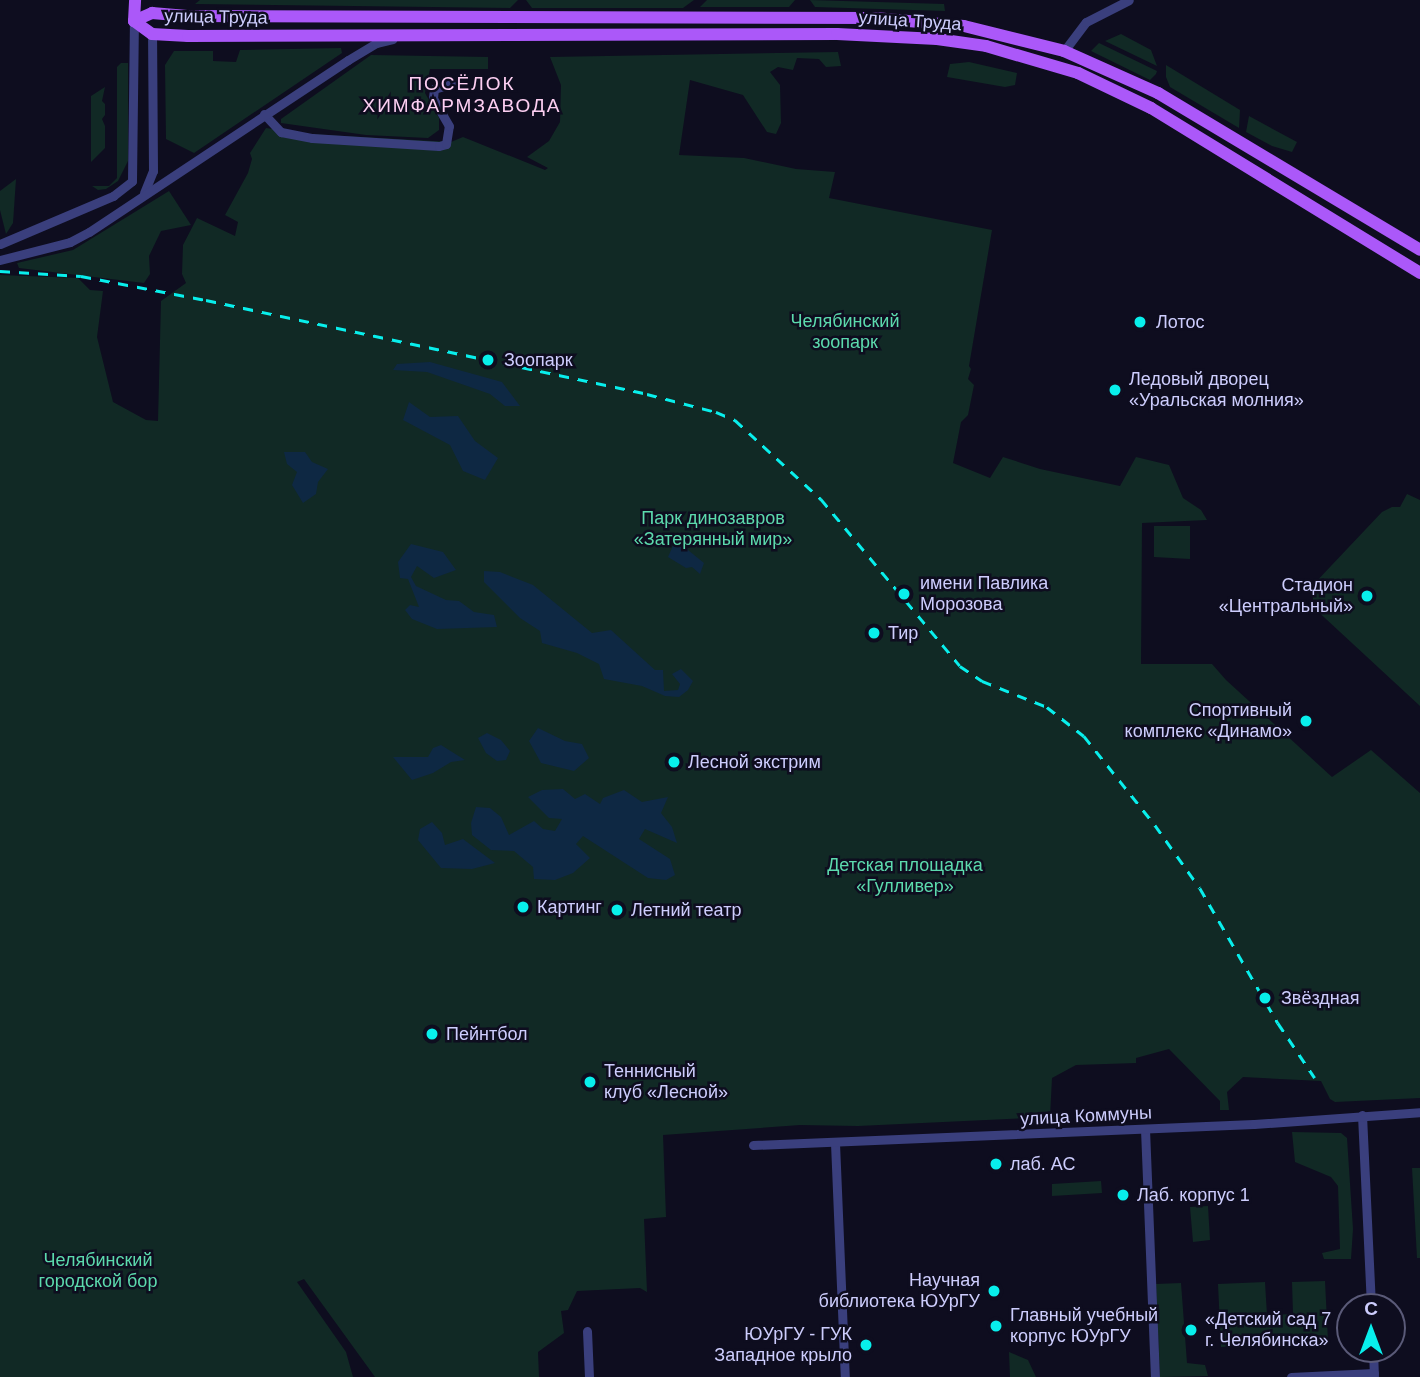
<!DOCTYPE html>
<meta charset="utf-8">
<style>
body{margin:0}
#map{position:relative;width:1420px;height:1377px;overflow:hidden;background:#0e0d1f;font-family:Helvetica,sans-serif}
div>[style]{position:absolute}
.green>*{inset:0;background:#112925}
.water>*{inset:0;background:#0e2843}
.minor>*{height:9px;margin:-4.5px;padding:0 4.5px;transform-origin:4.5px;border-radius:4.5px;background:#3a3f7d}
.major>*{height:12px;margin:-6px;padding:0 6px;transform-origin:6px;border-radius:6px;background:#ab58f9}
.rail>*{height:2.5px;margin-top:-1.25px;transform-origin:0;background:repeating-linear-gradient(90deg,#08efec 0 10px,transparent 0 19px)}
.dots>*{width:19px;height:19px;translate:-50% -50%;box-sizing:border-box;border:4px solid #0e0d1f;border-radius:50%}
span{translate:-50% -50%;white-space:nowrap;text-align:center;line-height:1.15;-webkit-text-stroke:5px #0e0d1f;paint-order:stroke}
.street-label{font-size:18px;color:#cdcdfd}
.park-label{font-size:18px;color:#5cdaad}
.poi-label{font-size:18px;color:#cdcdfd}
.left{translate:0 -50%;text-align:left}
.right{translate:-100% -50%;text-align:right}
.neighbourhood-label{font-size:19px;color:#fdcff2;letter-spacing:2px}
.north{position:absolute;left:1336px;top:1293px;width:70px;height:70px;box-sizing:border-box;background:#0e0d1f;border:2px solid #5a5a78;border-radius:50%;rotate:0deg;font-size:19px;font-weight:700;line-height:28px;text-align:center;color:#cdcdfd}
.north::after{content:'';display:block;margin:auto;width:24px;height:32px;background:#08efec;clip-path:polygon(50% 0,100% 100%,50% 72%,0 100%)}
</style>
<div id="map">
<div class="green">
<div style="clip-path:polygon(200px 0,518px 0,510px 8px,195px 4px)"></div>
<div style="clip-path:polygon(526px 0,694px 0,683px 8px,532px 8px)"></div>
<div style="clip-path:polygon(707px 0,795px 0,789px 7px,700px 7px)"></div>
<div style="clip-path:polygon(810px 0,944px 4px,945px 11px,815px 7px)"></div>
<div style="clip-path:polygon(1121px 34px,1151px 50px,1157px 66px,1105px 41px)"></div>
<div style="clip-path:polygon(1099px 43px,1157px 71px,1156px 74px,1150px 80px,1091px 51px)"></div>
<div style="clip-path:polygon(341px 48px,342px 53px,194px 153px,166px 139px,165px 65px,174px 51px,213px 51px,213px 61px,236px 62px,240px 50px)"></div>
<div style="clip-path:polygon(838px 52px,841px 66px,826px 67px,819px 59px,797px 58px,793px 70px,778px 67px,770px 72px,780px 85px,781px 123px,776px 134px,767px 132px,743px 95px,690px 80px,679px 155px,744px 158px,796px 169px,835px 172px,829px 198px,992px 230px,969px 366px,971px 369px,968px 379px,974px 385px,968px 415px,961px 422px,953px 463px,990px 478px,1003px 457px,1040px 469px,1120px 486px,1136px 457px,1169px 465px,1183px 498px,1201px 510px,1207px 520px,1142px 523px,1141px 664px,1212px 664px,1226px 680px,1332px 777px,1371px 750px,1420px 793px,1420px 1098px,1335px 1102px,1330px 1099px,1321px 1081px,1243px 1077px,1227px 1092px,1229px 1110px,1220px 1110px,1220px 1101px,1169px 1049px,1136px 1058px,1136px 1063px,1076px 1065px,1052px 1078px,1050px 1117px,858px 1126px,800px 1125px,663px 1135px,666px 1217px,644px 1219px,647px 1292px,640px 1288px,577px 1291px,568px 1310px,561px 1311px,564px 1333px,538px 1352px,539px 1377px,375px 1377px,304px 1279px,297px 1282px,346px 1352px,353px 1377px,0 1377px,0 275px,78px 278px,90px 290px,103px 291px,97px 337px,113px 402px,146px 420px,158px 421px,161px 301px,186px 283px,182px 274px,183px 245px,197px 218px,235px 236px,238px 222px,225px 215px,248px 173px,252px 159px,250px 153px,266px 128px,309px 134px,451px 142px,463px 137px,545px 170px,548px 168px,527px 157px,549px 141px,560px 122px,561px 85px,550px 57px)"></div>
<div style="clip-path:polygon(371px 55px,488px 57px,488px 69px,430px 69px,425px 93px,439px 118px,439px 130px,428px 138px,366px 135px,281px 123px,281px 119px)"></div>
<div style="clip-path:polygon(969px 62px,1017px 73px,1015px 85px,1005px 87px,947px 77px,950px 64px)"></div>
<div style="clip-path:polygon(121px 63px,128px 63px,128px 161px,118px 181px,106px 189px,98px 190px,92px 186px,109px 186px,117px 178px,117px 67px)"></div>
<div style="clip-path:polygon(1166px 65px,1240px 110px,1239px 128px,1170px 87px,1166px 77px)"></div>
<div style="clip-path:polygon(105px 87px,102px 101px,105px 104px,105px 115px,102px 119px,105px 126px,105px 148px,91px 162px,91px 96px)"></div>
<div style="clip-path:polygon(1249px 116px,1297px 142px,1292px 152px,1272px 146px,1246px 132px)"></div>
<div style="clip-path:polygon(16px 179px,13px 223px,6px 234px,0 210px,0 191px)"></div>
<div style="clip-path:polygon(169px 191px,191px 225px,161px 231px,149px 256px,150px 274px,144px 283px,19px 268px,17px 263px,73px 250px)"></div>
<div style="clip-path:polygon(1407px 494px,1420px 500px,1420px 706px,1313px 607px,1313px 585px,1382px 512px,1392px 507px,1400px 507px)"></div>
<div style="clip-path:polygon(1154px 526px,1190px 526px,1190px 559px,1154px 557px)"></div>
<div style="clip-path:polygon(1292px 1132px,1341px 1133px,1347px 1138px,1353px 1229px,1351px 1259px,1324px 1259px,1322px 1253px,1340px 1249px,1338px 1186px,1331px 1177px,1295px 1162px)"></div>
<div style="clip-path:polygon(1412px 1168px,1420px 1168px,1420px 1258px,1417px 1258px)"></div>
<div style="clip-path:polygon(1101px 1181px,1102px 1193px,1052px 1196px,1052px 1184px)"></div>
<div style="clip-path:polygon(1208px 1206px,1210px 1240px,1193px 1242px,1190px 1207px)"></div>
<div style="clip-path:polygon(1325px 1281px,1328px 1341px,1221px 1347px,1218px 1284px,1265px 1282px,1267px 1315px,1293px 1314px,1292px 1282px)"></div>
<div style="clip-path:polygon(1181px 1283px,1187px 1363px,1205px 1365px,1208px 1376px,1160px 1377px,1156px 1284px)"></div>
<div style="clip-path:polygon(1009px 1352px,1028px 1360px,1036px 1377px,1010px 1377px)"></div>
</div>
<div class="water">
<div style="clip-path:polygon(430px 362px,502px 382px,520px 406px,505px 406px,490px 394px,427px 372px,393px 370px,397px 364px)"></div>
<div style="clip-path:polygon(409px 402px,430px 417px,458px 416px,475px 441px,498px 458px,485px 480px,463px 471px,450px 445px,403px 420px)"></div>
<div style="clip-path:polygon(284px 452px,305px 452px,312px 462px,328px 469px,318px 482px,316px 494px,303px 503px,292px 485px,297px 472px,287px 464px)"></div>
<div style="clip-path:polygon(676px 539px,684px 541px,688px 550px,704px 563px,700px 574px,692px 567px,686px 568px,668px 557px)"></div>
<div style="clip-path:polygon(411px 544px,443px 552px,456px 570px,434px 578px,417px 566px,411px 577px,416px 586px,446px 600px,459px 601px,474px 612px,494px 615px,497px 627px,437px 629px,412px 619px,405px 610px,410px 605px,419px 607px,408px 579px,400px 578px,398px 562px)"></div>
<div style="clip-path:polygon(484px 571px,500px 572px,533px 585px,592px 633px,611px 630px,655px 670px,663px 670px,664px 691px,678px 690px,680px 684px,672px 674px,681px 669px,693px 681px,688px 690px,679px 697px,665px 696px,642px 686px,604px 679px,599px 664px,577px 653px,542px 643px,540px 631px,520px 618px,484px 582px)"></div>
<div style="clip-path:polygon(538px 728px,565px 741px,582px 744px,589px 758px,574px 771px,541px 763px,529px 741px)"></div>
<div style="clip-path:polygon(487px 733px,501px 740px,510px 751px,506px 760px,497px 761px,486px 753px,478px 738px)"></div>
<div style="clip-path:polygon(441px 745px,465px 760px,451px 762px,433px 773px,412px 780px,393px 757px,428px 757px,433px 748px)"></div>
<div style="clip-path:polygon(563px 789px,575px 799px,585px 794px,600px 804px,603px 798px,624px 790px,642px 802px,668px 797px,661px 813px,672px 827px,677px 843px,645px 829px,639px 839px,670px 859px,675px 875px,666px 880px,648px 878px,583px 836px,576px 844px,590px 858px,573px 873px,555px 880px,534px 879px,533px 867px,514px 851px,491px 850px,472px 835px,471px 823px,476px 807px,490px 808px,501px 817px,509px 835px,534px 821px,543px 829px,555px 831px,562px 819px,549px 818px,528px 797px,542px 790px)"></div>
<div style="clip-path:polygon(432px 822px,442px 833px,445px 845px,463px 839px,495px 863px,472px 869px,441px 868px,418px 840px,420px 829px)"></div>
</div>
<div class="minor">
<div style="left:1064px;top:51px;width:36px;rotate:-53deg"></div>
<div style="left:1086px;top:22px;width:48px;rotate:-27.1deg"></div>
<div style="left:264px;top:114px;width:25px;rotate:47deg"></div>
<div style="left:281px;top:132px;width:32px;rotate:11deg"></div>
<div style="left:312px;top:138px;width:127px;rotate:3.6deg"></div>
<div style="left:439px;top:146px;width:7px;rotate:-16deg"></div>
<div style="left:446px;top:144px;width:18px;rotate:-81deg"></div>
<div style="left:449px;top:126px;width:32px;rotate:-120deg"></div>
<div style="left:433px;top:98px;width:9px;rotate:-84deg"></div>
<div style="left:434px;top:89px;width:21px;rotate:-17deg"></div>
<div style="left:144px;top:193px;width:24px;rotate:-68deg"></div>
<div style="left:153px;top:171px;width:137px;rotate:-90.4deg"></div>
<div style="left:0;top:244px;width:123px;rotate:-23deg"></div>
<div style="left:113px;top:196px;width:24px;rotate:-38deg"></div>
<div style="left:132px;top:181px;width:160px;rotate:-89.3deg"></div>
<div style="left:0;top:260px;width:72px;rotate:-14.4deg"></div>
<div style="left:70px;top:242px;width:21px;rotate:-28deg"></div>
<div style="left:89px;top:232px;width:311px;rotate:-33.6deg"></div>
<div style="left:348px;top:60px;width:33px;rotate:-31deg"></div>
<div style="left:376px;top:43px;width:17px;rotate:-13deg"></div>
<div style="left:1362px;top:1115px;width:192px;rotate:87.3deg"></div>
<div style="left:1145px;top:1129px;width:248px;rotate:87.7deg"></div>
<div style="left:835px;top:1143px;width:234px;rotate:87.6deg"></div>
<div style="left:753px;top:1145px;width:501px;rotate:-2.4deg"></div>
<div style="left:1254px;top:1124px;width:166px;rotate:-4.1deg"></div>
<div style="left:587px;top:1331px;width:46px;rotate:87.5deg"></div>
<div style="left:1373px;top:1349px;width:28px;rotate:88deg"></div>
<div style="left:1291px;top:1377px;width:83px;rotate:-2.8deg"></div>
</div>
<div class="major">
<div style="left:134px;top:21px;width:22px;rotate:36deg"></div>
<div style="left:152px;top:34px;width:36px;rotate:3deg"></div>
<div style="left:188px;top:36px;width:649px;rotate:-0.18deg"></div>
<div style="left:837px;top:34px;width:100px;rotate:2.9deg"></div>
<div style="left:937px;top:39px;width:49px;rotate:8.1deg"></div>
<div style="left:986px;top:46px;width:96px;rotate:16.4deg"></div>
<div style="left:1078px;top:73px;width:81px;rotate:25.6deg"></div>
<div style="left:1151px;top:108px;width:316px;rotate:31.5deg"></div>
<div style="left:134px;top:21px;width:20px;rotate:-24deg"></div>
<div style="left:152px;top:13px;width:35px;rotate:5deg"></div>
<div style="left:187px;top:16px;width:688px;rotate:0.17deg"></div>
<div style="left:875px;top:18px;width:89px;rotate:5.1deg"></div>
<div style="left:964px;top:26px;width:103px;rotate:14deg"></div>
<div style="left:1064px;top:51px;width:103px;rotate:24.1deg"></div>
<div style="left:1158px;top:93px;width:305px;rotate:30.9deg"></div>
<div style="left:134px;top:21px;width:21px;rotate:-87deg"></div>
</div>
<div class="rail">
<div style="left:0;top:271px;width:81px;rotate:3.5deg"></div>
<div style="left:81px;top:276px;width:127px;rotate:10.9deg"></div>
<div style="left:206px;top:300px;width:451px;rotate:12deg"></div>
<div style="left:647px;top:394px;width:71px;rotate:14.6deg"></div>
<div style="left:716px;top:412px;width:21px;rotate:23deg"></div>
<div style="left:735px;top:420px;width:117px;rotate:42.6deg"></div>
<div style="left:821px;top:499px;width:217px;rotate:50.2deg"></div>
<div style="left:960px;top:666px;width:27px;rotate:34deg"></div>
<div style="left:982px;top:681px;width:70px;rotate:21.8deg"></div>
<div style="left:1047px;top:707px;width:47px;rotate:38.1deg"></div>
<div style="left:1084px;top:736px;width:114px;rotate:51.4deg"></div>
<div style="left:1155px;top:825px;width:77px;rotate:54.5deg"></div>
<div style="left:1200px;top:888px;width:156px;rotate:60deg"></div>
<div style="left:1278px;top:1023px;width:66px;rotate:56.1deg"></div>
</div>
<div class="dots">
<div style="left:1140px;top:322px;background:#08efec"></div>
<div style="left:488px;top:360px;background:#08efec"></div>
<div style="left:1115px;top:390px;background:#08efec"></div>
<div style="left:904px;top:594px;background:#08efec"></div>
<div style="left:1367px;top:596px;background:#08efec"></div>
<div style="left:874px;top:633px;background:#08efec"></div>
<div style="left:1306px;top:721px;background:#08efec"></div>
<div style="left:674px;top:762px;background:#08efec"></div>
<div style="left:523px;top:907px;background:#08efec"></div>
<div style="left:617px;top:910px;background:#08efec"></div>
<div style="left:1265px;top:998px;background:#08efec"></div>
<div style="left:432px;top:1034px;background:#08efec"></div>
<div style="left:590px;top:1082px;background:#08efec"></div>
<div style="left:996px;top:1164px;background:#08efec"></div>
<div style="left:1123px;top:1195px;background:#08efec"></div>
<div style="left:994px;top:1291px;background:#08efec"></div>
<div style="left:996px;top:1326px;background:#08efec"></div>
<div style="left:1191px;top:1330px;background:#08efec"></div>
<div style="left:866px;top:1345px;background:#08efec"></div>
</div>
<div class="street-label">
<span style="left:216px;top:17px;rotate:1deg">улица Труда</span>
<span style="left:910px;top:21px;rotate:4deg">улица Труда</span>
<span style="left:1086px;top:1116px;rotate:-3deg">улица Коммуны</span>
</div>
<div class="park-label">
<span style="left:845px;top:332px">Челябинский<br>зоопарк</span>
<span style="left:713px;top:529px">Парк динозавров<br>«Затерянный мир»</span>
<span style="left:905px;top:876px">Детская площадка<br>«Гулливер»</span>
<span style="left:98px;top:1271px">Челябинский<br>городской бор</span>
</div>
<div class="poi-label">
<span class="left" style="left:1156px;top:322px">Лотос</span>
<span class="left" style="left:504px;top:360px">Зоопарк</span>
<span class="left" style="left:1129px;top:390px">Ледовый дворец<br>«Уральская молния»</span>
<span class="left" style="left:920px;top:594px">имени Павлика<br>Морозова</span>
<span class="right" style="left:1353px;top:596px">Стадион<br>«Центральный»</span>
<span class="left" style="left:888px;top:633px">Тир</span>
<span class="right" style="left:1292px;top:721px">Спортивный<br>комплекс «Динамо»</span>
<span class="left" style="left:688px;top:762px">Лесной экстрим</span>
<span class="left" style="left:537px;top:907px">Картинг</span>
<span class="left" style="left:631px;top:910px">Летний театр</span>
<span class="left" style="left:1281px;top:998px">Звёздная</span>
<span class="left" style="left:446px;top:1034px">Пейнтбол</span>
<span class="left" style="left:604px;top:1082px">Теннисный<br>клуб «Лесной»</span>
<span class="left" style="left:1010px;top:1164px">лаб. АС</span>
<span class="left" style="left:1137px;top:1195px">Лаб. корпус 1</span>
<span class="right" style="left:980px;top:1291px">Научная<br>библиотека ЮУрГУ</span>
<span class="left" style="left:1010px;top:1326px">Главный учебный<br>корпус ЮУрГУ</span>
<span class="left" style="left:1205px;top:1330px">«Детский сад 7<br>г. Челябинска»</span>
<span class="right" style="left:852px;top:1345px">ЮУрГУ - ГУК<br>Западное крыло</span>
</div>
<div class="neighbourhood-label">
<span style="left:462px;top:95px">ПОСЁЛОК<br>ХИМФАРМЗАВОДА</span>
</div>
<div class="north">С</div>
</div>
